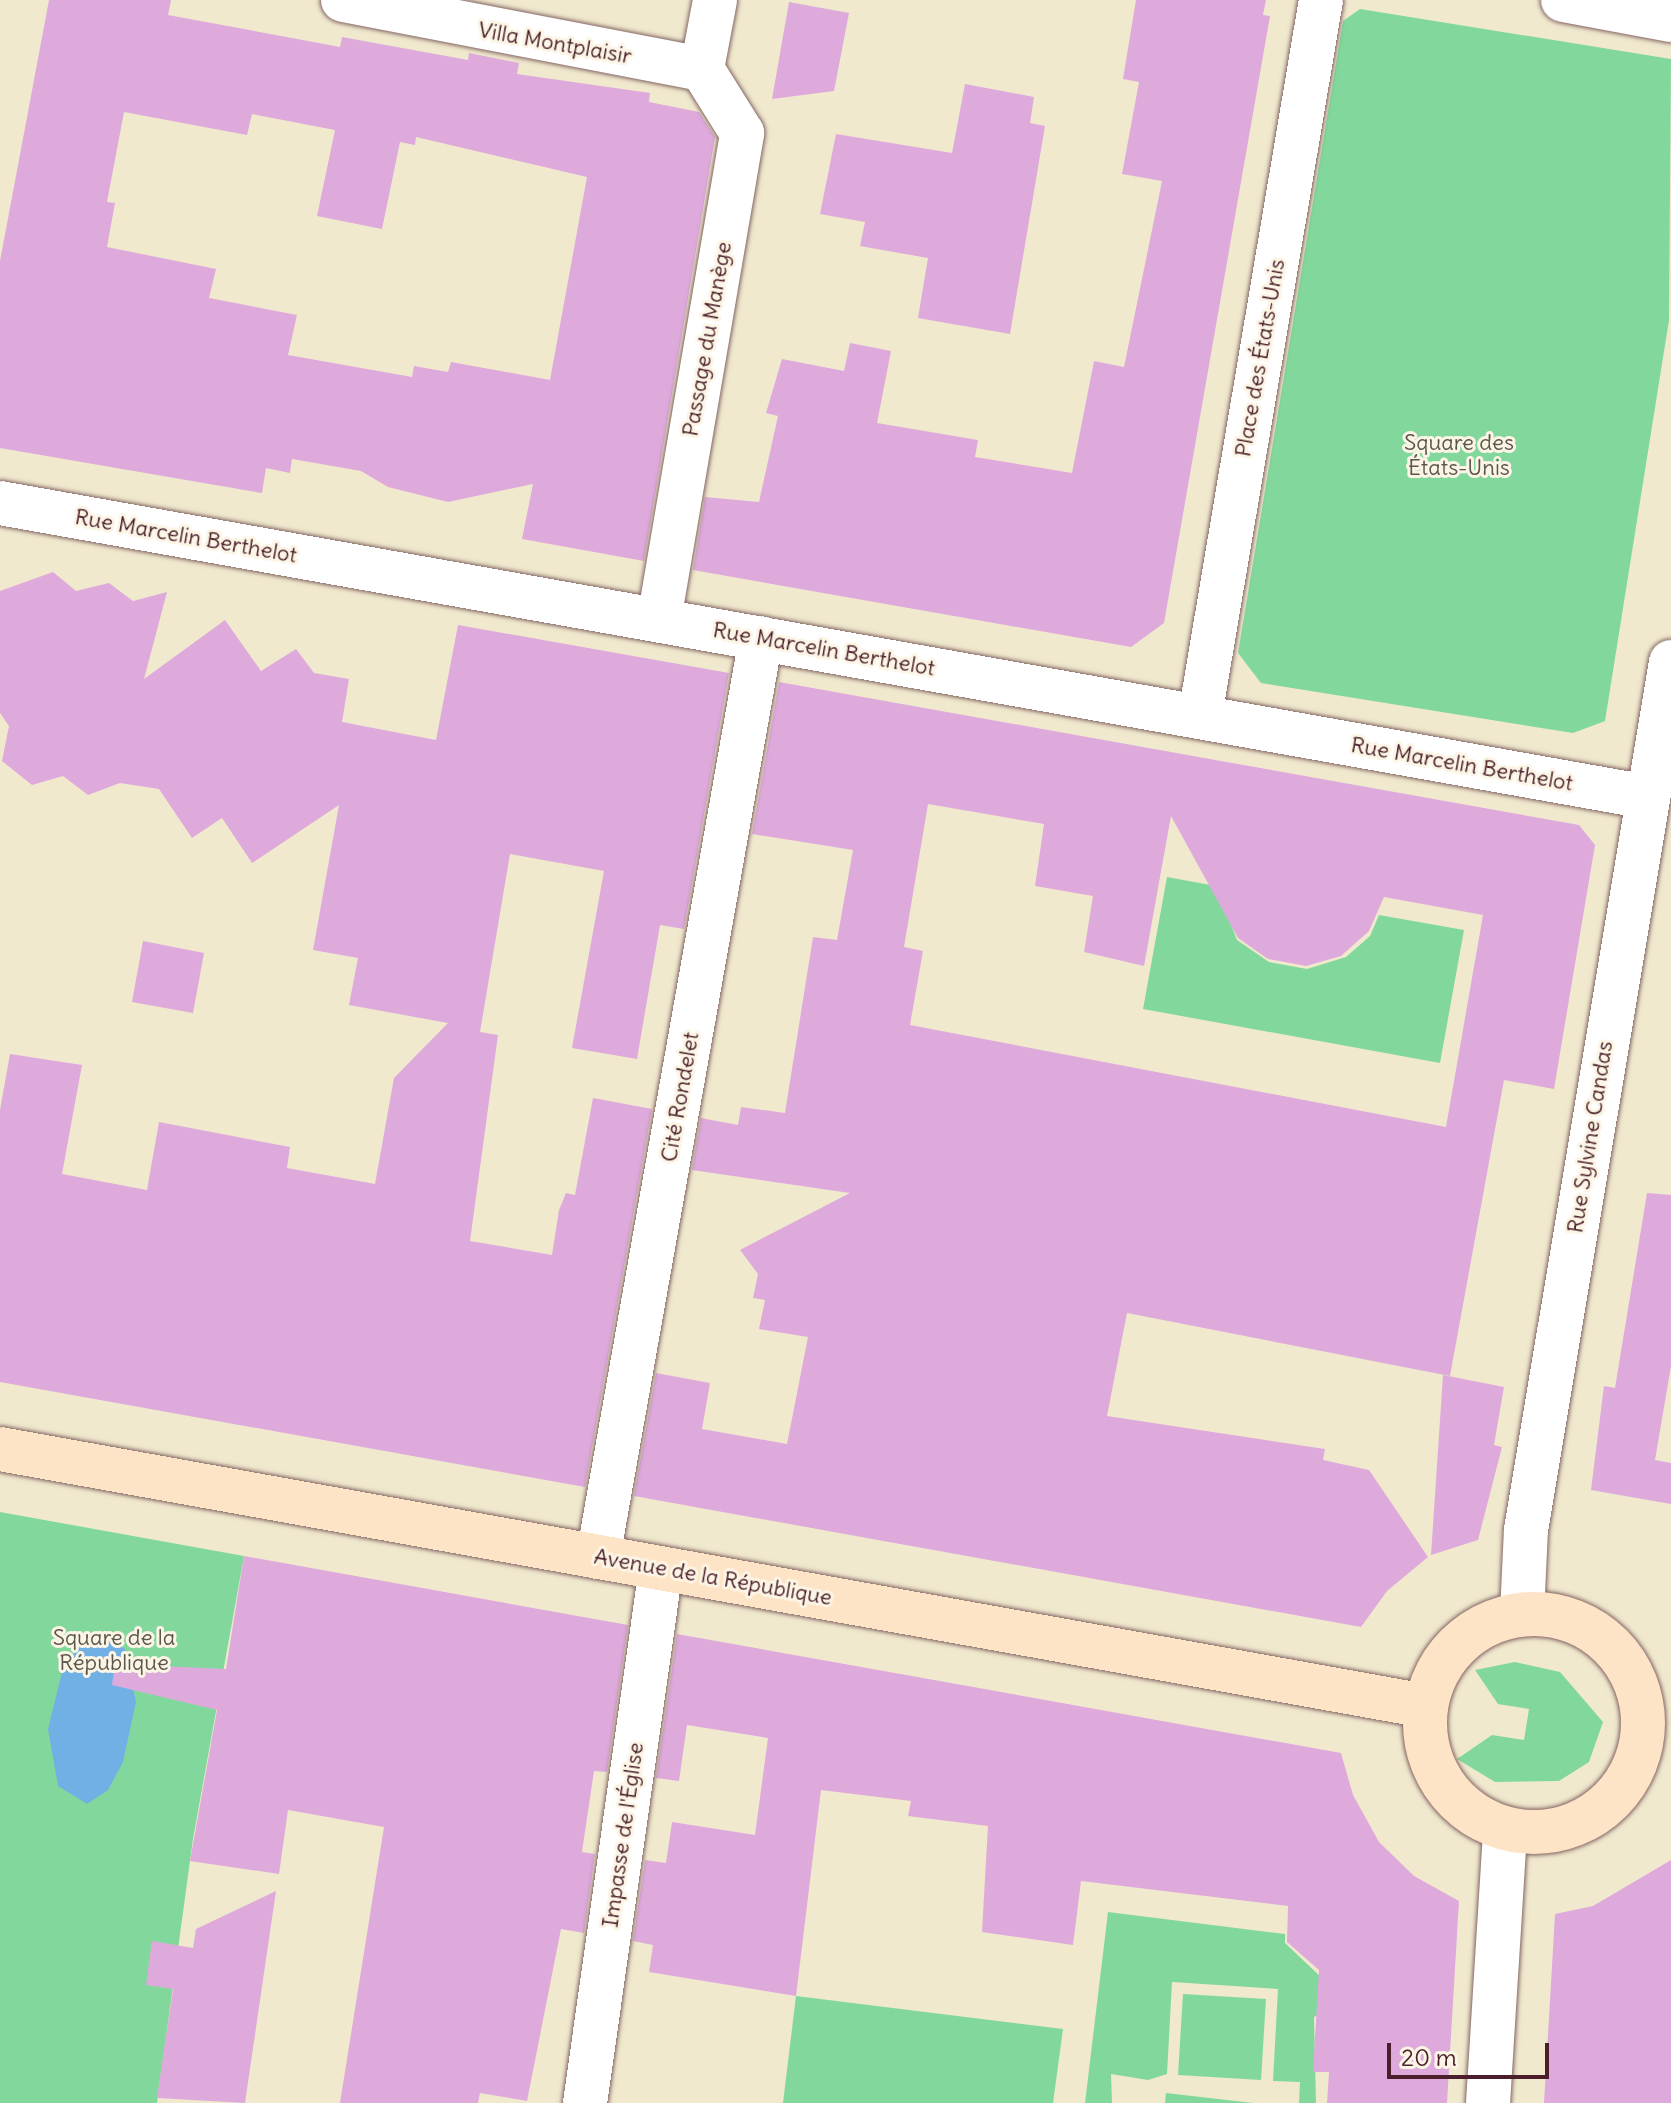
<!DOCTYPE html>
<meta charset="utf-8">
<style>
body{margin:0}
#map{position:relative;width:1671px;height:2103px;overflow:hidden;background:#f0e9ce;font-family:Delius,sans-serif}
div>[style]{position:absolute}
.green>*{inset:0;background:#82d89c}
.water>*{inset:0;background:#71b0e5}
.building>*{inset:0;background:#deaadc}
.roads{filter:drop-shadow(0 0 2px #846664) drop-shadow(0 0 2px #846664)}
.minor>*{height:44px;margin:-22px;padding:0 22px;transform-origin:22px;border-radius:22px;background:#fff}
.secondary>*{height:44px;margin:-22px;padding:0 22px;transform-origin:22px;border-radius:22px;background:#fee4c6}
.secondary>.ring{margin:-22px;padding:0;box-sizing:content-box;background:none;border:44px solid #fee4c6;border-radius:50%}
span{translate:-50% -50%;white-space:nowrap;text-align:center;line-height:1.15;-webkit-text-stroke:6px #fcf5e5;paint-order:stroke}
.street-label{font-size:22px;color:#4a1f2b}
.park-label{font-size:22px;color:#5b564d}
.scale{position:absolute;left:1387px;top:2043px;width:162px;height:36px;box-sizing:border-box;border:4px solid #4a1f2b;border-top:0;padding-left:10px;font-size:24px;line-height:28px;white-space:nowrap;color:#4a1f2b;-webkit-text-stroke:6px #fcf5e5;paint-order:stroke}
</style>
<div id="map">
<div class="green">
<div style="clip-path:polygon(1360px 9px,1671px 59px,1669px 320px,1605px 721px,1573px 733px,1261px 683px,1238px 653px,1343px 21px)"></div>
<div style="clip-path:polygon(1167px 877px,1216px 886px,1237px 940px,1269px 962px,1307px 969px,1346px 957px,1370px 936px,1379px 915px,1464px 930px,1440px 1063px,1143px 1009px)"></div>
<div style="clip-path:polygon(0 1512px,244px 1556px,193px 1839px,157px 2103px,0 2103px)"></div>
<div style="clip-path:polygon(1515px 1662px,1560px 1672px,1603px 1722px,1589px 1762px,1559px 1781px,1495px 1782px,1457px 1759px,1492px 1735px,1524px 1740px,1529px 1709px,1498px 1704px,1475px 1670px)"></div>
<div style="clip-path:polygon(1108px 1912px,1285px 1934px,1285px 1943px,1324px 1980px,1324px 2011px,1314px 2017px,1316px 2103px,1299px 2103px,1300px 2082px,1273px 2081px,1278px 1989px,1172px 1982px,1167px 2074px,1148px 2080px,1111px 2074px,1112px 2103px,1085px 2103px)"></div>
<div style="clip-path:polygon(1183px 1994px,1266px 1999px,1261px 2080px,1178px 2075px)"></div>
<div style="clip-path:polygon(796px 1996px,1063px 2029px,1053px 2103px,783px 2103px)"></div>
<div style="clip-path:polygon(1166px 2093px,1253px 2103px,1165px 2103px)"></div>
</div>
<div class="water">
<div style="clip-path:polygon(102px 1635px,125px 1649px,136px 1702px,123px 1762px,108px 1790px,87px 1804px,58px 1786px,48px 1729px,63px 1668px,83px 1642px)"></div>
</div>
<div class="building">
<div style="clip-path:polygon(evenodd,49px 0,171px 0,168px 15px,340px 47px,342px 37px,468px 60px,469px 53px,519px 63px,517px 74px,650px 93px,649px 102px,699px 112px,715px 137px,644px 561px,522px 539px,533px 484px,448px 502px,388px 487px,361px 471px,292px 459px,290px 473px,266px 468px,262px 493px,0 448px,0 261px,49px 0,124px 112px,247px 135px,252px 114px,335px 130px,317px 216px,382px 229px,400px 142px,415px 145px,416px 137px,587px 177px,550px 380px,451px 362px,448px 372px,414px 366px,412px 377px,288px 355px,297px 315px,209px 298px,216px 269px,107px 247px,115px 203px,107px 202px,124px 112px)"></div>
<div style="clip-path:polygon(1136px 0,1266px 0,1263px 15px,1270px 16px,1164px 623px,1131px 647px,693px 570px,705px 497px,759px 502px,778px 416px,766px 413px,782px 359px,844px 371px,850px 343px,891px 351px,877px 423px,978px 440px,975px 457px,1072px 473px,1094px 361px,1124px 367px,1162px 181px,1122px 174px,1139px 82px,1123px 79px)"></div>
<div style="clip-path:polygon(789px 2px,849px 13px,834px 91px,772px 99px)"></div>
<div style="clip-path:polygon(965px 84px,1034px 97px,1030px 123px,1045px 126px,1010px 334px,918px 318px,928px 258px,860px 246px,865px 222px,820px 214px,836px 134px,952px 153px)"></div>
<div style="clip-path:polygon(53px 572px,76px 591px,109px 583px,133px 601px,167px 592px,144px 679px,225px 620px,261px 671px,296px 649px,314px 673px,349px 679px,342px 722px,436px 740px,458px 625px,729px 673px,684px 929px,660px 925px,637px 1059px,572px 1048px,604px 871px,510px 854px,480px 1032px,498px 1035px,470px 1241px,552px 1255px,559px 1210px,566px 1193px,575px 1195px,593px 1098px,652px 1109px,585px 1487px,0 1382px,0 1110px,10px 1054px,82px 1065px,62px 1174px,147px 1190px,159px 1122px,290px 1147px,287px 1168px,375px 1184px,394px 1078px,448px 1023px,349px 1005px,358px 958px,313px 950px,339px 805px,252px 863px,222px 818px,192px 838px,159px 789px,120px 783px,88px 795px,63px 776px,32px 785px,2px 761px,9px 726px,0 713px,0 591px)"></div>
<div style="clip-path:polygon(evenodd,779px 682px,1579px 825px,1595px 845px,1554px 1089px,1504px 1080px,1450px 1376px,1127px 1313px,1107px 1416px,1325px 1449px,1323px 1460px,1369px 1470px,1428px 1557px,1387px 1591px,1361px 1627px,634px 1496px,656px 1373px,710px 1383px,702px 1429px,787px 1444px,808px 1337px,759px 1329px,765px 1300px,753px 1298px,758px 1274px,740px 1250px,850px 1193px,692px 1170px,701px 1118px,738px 1125px,741px 1107px,785px 1113px,813px 937px,837px 940px,853px 850px,752px 834px,779px 682px,928px 804px,1044px 824px,1035px 886px,1093px 896px,1084px 952px,1144px 966px,1171px 816px,1238px 938px,1268px 959px,1306px 966px,1341px 956px,1369px 931px,1384px 897px,1483px 915px,1446px 1127px,910px 1025px,923px 951px,904px 947px,928px 804px)"></div>
<div style="clip-path:polygon(143px 941px,204px 953px,193px 1013px,132px 1002px)"></div>
<div style="clip-path:polygon(1647px 1193px,1671px 1195px,1671px 1366px,1655px 1460px,1671px 1463px,1671px 1504px,1591px 1490px,1604px 1386px,1615px 1388px)"></div>
<div style="clip-path:polygon(1443px 1375px,1504px 1387px,1494px 1445px,1502px 1447px,1478px 1540px,1431px 1555px)"></div>
<div style="clip-path:polygon(244px 1556px,628px 1625px,607px 1772px,594px 1771px,582px 1852px,595px 1854px,584px 1933px,561px 1929px,527px 2101px,480px 2093px,478px 2103px,340px 2103px,384px 1827px,288px 1810px,279px 1874px,190px 1861px,217px 1710px,112px 1685px,115px 1664px,226px 1669px)"></div>
<div style="clip-path:polygon(677px 1634px,1341px 1753px,1353px 1795px,1379px 1842px,1414px 1876px,1459px 1901px,1447px 2103px,1327px 2103px,1329px 2072px,1313px 2072px,1319px 1970px,1287px 1942px,1288px 1906px,1081px 1881px,1073px 1945px,982px 1932px,988px 1826px,908px 1816px,911px 1801px,821px 1790px,796px 1996px,649px 1972px,653px 1945px,633px 1941px,645px 1860px,666px 1863px,672px 1822px,755px 1835px,768px 1738px,687px 1725px,679px 1781px,656px 1778px)"></div>
<div style="clip-path:polygon(1671px 1860px,1671px 2103px,1544px 2103px,1555px 1914px,1593px 1906px)"></div>
<div style="clip-path:polygon(276px 1891px,245px 2103px,157px 2098px,173px 1989px,146px 1985px,152px 1941px,193px 1948px,196px 1929px)"></div>
</div>
<div class="roads">
<div class="minor">
<div style="left:343px;top:0;width:366px;rotate:10.9deg"></div>
<div style="left:1563px;top:0;width:110px;rotate:10.5deg"></div>
<div style="left:702px;top:69px;width:70px;rotate:-79.3deg"></div>
<div style="left:0;top:503px;width:1674px;rotate:10.12deg"></div>
<div style="left:659px;top:620px;width:494px;rotate:-80.3deg"></div>
<div style="left:742px;top:133px;width:75px;rotate:-122deg"></div>
<div style="left:1200px;top:716px;width:726px;rotate:-80.41deg"></div>
<div style="left:598px;top:1557px;width:933px;rotate:-79.94deg"></div>
<div style="left:1522px;top:1614px;width:84px;rotate:-87.3deg"></div>
<div style="left:1526px;top:1530px;width:880px;rotate:-80.52deg"></div>
<div style="left:585px;top:2103px;width:540px;rotate:-81.91deg"></div>
<div style="left:1488px;top:2103px;width:275px;rotate:-86.4deg"></div>
</div>
<div class="secondary">
<div style="left:0;top:1449px;width:1449px;rotate:10.22deg"></div>
<div class="ring" style="left:1425px;top:1614px;width:174px;height:174px"></div>
</div>
</div>
<div class="street-label">
<span style="left:555px;top:43px;rotate:10deg">Villa Montplaisir</span>
<span style="left:707px;top:339px;rotate:-80deg">Passage du Manège</span>
<span style="left:1260px;top:358px;rotate:-80deg">Place des États-Unis</span>
<span style="left:186px;top:536px;rotate:10deg">Rue Marcelin Berthelot</span>
<span style="left:824px;top:649px;rotate:10deg">Rue Marcelin Berthelot</span>
<span style="left:1462px;top:764px;rotate:10deg">Rue Marcelin Berthelot</span>
<span style="left:680px;top:1097px;rotate:-80deg">Cité Rondelet</span>
<span style="left:1590px;top:1137px;rotate:-81deg">Rue Sylvine Candas</span>
<span style="left:713px;top:1577px;rotate:10deg">Avenue de la République</span>
<span style="left:623px;top:1835px;rotate:-82deg">Impasse de l'Église</span>
</div>
<div class="park-label">
<span style="left:1459px;top:455px">Square des<br>États-Unis</span>
<span style="left:114px;top:1650px">Square de la<br>République</span>
</div>
<div class="scale">20 m</div>
</div>
